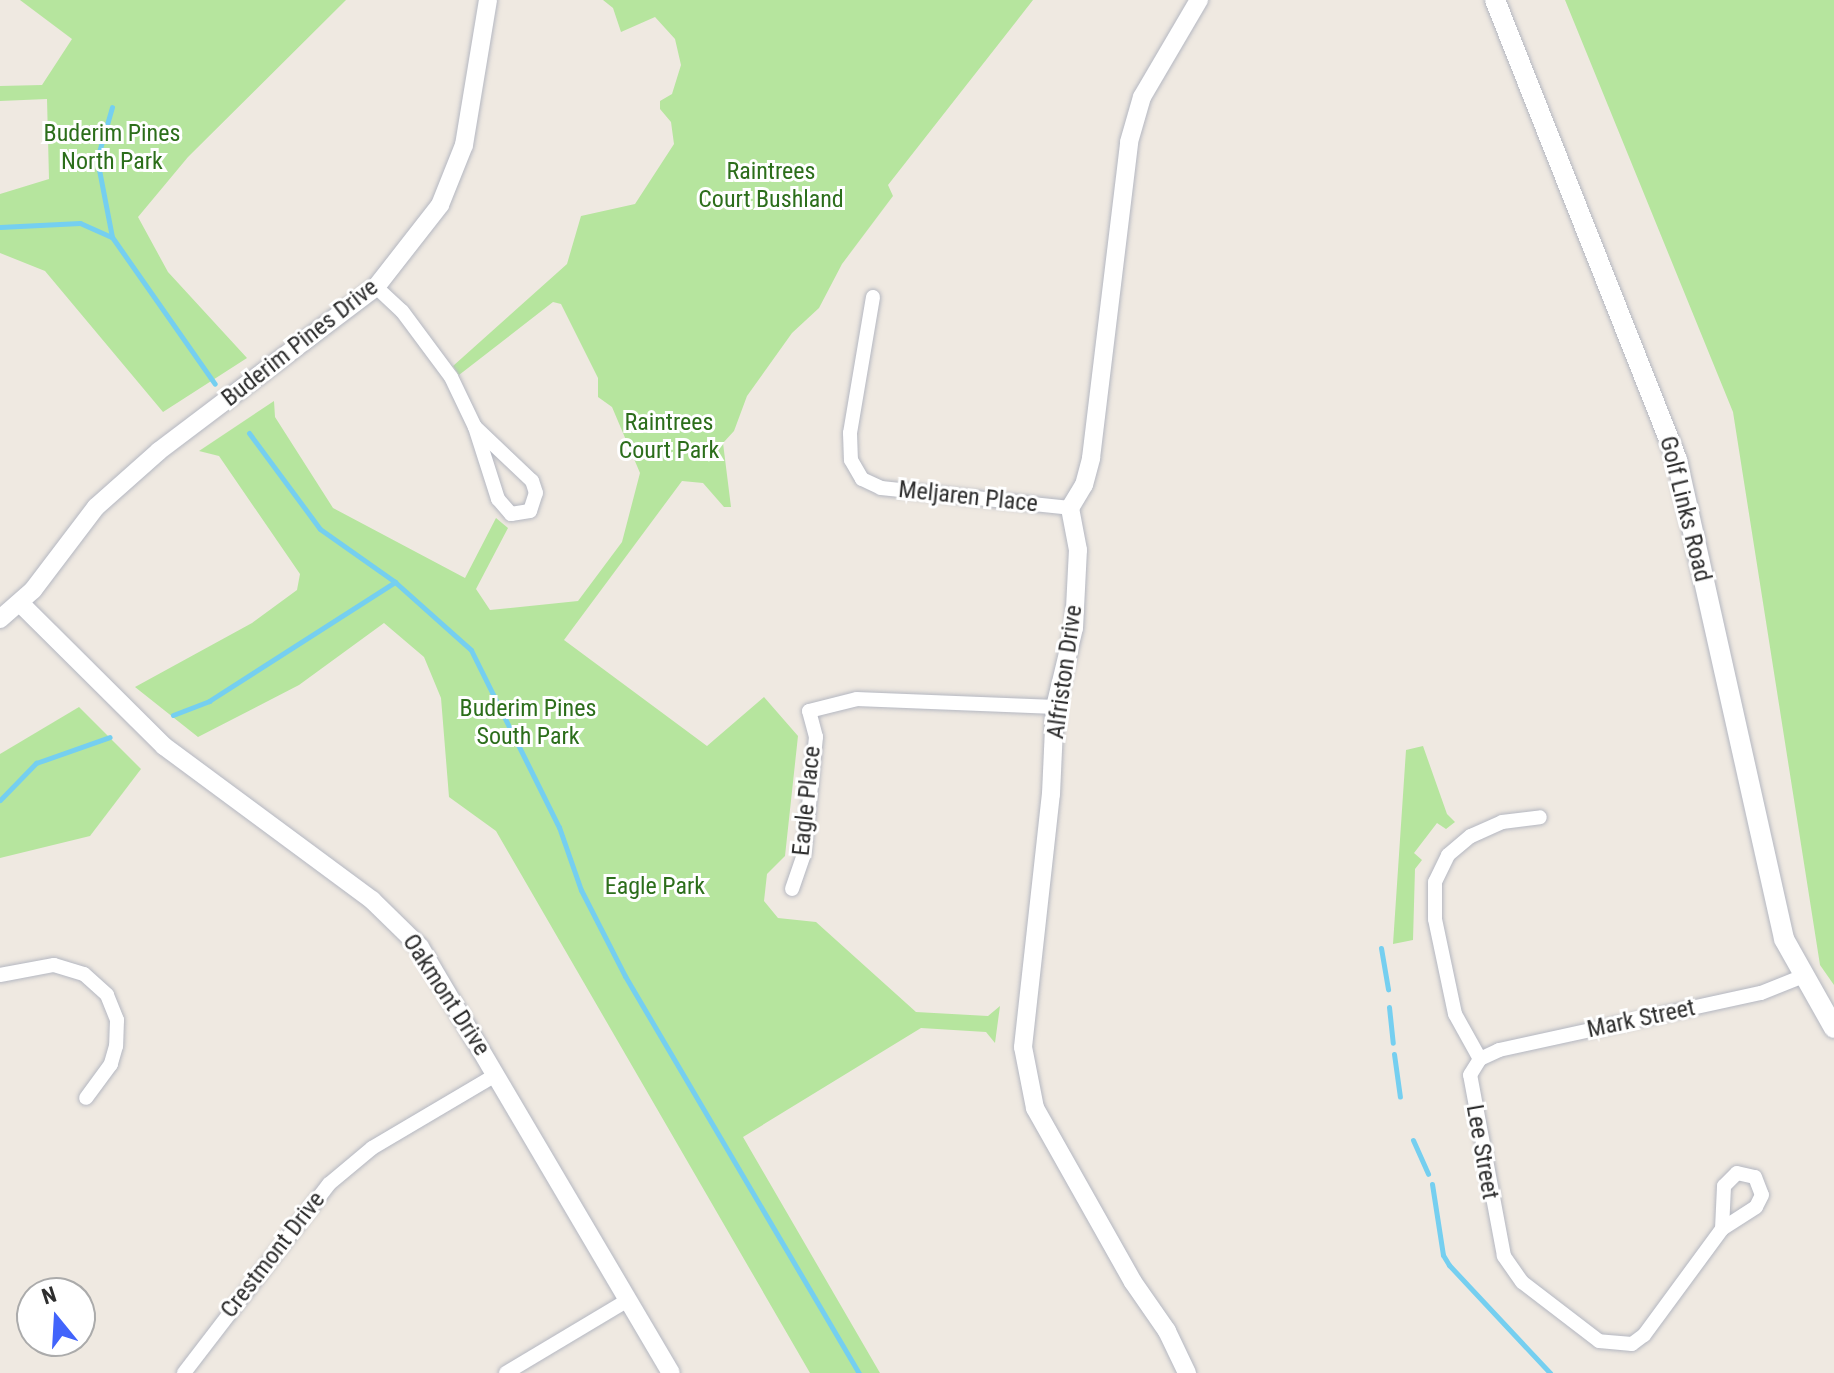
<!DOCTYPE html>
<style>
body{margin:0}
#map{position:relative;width:1834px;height:1373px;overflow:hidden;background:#efe9e1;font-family:"Roboto Condensed",sans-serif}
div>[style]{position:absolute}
.green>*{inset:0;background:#b6e59e}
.stream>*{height:5px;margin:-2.5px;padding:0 2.5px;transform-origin:2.5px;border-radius:2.5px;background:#75cff0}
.roads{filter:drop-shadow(0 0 2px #b4b7c1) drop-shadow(0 0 2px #b4b7c1)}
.minor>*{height:14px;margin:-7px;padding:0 7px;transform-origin:7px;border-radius:7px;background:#fff}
.tertiary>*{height:18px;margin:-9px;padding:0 9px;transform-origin:9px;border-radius:9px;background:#fff}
.secondary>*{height:20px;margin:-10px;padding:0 10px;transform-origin:10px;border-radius:10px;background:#fff}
span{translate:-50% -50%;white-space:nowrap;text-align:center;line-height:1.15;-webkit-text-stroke:6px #fff;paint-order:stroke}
.park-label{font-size:24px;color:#2c6e1b}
.street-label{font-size:24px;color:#2e2e2e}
.north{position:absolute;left:16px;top:1277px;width:80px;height:80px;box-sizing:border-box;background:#fff;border:2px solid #ababab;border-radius:50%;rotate:342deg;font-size:22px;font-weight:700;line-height:32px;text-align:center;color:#2e2e2e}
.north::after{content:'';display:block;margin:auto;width:28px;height:36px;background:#4264fb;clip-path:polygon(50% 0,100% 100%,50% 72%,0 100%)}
</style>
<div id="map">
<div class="green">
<div style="clip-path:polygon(20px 0,346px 0,188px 157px,138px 217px,168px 272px,247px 358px,163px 412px,45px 271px,0 253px,0 194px,49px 179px,47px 99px,0 101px,0 86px,42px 85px,72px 39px)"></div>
<div style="clip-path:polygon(603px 0,1033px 0,888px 185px,893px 196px,842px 264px,819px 308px,792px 333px,747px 396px,734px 431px,723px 443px,731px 507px,724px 507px,703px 483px,682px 481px,564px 640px,707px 746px,764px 697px,798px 736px,785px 856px,767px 874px,764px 901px,778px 918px,816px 922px,916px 1012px,988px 1016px,1000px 1006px,995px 1043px,986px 1032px,921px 1028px,743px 1137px,880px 1373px,810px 1373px,496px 831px,449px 797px,441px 698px,424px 657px,384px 623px,299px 685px,198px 737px,135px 687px,252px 623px,297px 590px,300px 574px,219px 456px,199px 451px,274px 401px,275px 417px,333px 508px,465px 578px,496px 518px,508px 528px,476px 589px,490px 610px,578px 601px,622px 542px,640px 473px,612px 407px,598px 397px,598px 378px,561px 304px,553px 302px,459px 375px,453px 366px,567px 264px,581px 216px,635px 204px,674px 144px,671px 122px,660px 109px,660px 101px,672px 94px,681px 65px,675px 39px,655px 17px,621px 32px,613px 8px)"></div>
<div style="clip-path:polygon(1565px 0,1834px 0,1834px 985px,1820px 965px,1733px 412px)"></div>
<div style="clip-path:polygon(79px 707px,141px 769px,90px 836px,0 858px,0 754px)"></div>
<div style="clip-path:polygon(1423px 746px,1447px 814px,1455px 822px,1446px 829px,1437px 823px,1414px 853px,1422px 860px,1415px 869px,1413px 940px,1393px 944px,1406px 750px)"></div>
</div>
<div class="stream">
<div style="left:0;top:227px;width:80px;rotate:-2.9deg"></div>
<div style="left:80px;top:223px;width:35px;rotate:24deg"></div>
<div style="left:112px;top:237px;width:179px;rotate:55deg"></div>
<div style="left:112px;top:237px;width:79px;rotate:-100.9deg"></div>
<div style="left:97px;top:159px;width:54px;rotate:-73.9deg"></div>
<div style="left:249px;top:433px;width:119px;rotate:53.5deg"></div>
<div style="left:320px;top:529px;width:92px;rotate:35.2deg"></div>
<div style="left:395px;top:582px;width:102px;rotate:41.8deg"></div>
<div style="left:471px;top:650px;width:198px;rotate:63.6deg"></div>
<div style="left:559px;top:827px;width:67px;rotate:70.8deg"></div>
<div style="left:581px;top:890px;width:97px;rotate:62.9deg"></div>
<div style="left:625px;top:976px;width:461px;rotate:59.5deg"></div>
<div style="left:173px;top:715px;width:39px;rotate:-21deg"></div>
<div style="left:209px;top:701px;width:221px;rotate:-32.6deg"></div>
<div style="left:0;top:800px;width:52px;rotate:-45.8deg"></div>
<div style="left:36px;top:763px;width:78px;rotate:-19.4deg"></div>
<div style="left:1381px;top:948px;width:42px;rotate:80.3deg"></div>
<div style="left:1389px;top:1007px;width:36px;rotate:84deg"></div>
<div style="left:1394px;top:1054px;width:43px;rotate:82.1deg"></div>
<div style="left:1413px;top:1140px;width:37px;rotate:66deg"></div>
<div style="left:1432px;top:1184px;width:72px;rotate:81.2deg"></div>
<div style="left:1443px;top:1255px;width:12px;rotate:59deg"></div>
<div style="left:1449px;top:1265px;width:148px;rotate:46.9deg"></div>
</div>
<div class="roads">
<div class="minor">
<div style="left:376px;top:287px;width:35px;rotate:43deg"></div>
<div style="left:402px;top:311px;width:82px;rotate:53.4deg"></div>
<div style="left:451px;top:377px;width:55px;rotate:64.4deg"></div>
<div style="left:475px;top:427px;width:76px;rotate:72.3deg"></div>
<div style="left:498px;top:499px;width:20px;rotate:49deg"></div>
<div style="left:511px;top:514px;width:19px;rotate:-9deg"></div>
<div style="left:530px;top:511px;width:19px;rotate:-72deg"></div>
<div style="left:536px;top:493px;width:13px;rotate:-108deg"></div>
<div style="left:532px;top:481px;width:79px;rotate:-136.5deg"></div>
<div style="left:873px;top:297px;width:138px;rotate:99.6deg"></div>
<div style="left:850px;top:433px;width:27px;rotate:88deg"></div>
<div style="left:851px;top:460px;width:22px;rotate:60deg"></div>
<div style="left:862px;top:479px;width:21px;rotate:25deg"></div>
<div style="left:881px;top:488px;width:190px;rotate:6deg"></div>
<div style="left:792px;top:889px;width:36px;rotate:-71deg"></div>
<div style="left:804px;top:855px;width:119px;rotate:-84.2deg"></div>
<div style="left:816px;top:737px;width:27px;rotate:-105deg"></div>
<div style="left:809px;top:711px;width:49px;rotate:-14deg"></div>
<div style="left:857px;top:699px;width:198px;rotate:2.3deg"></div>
<div style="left:0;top:975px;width:55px;rotate:-10.5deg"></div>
<div style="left:54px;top:965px;width:31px;rotate:17deg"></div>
<div style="left:84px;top:974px;width:31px;rotate:42deg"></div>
<div style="left:107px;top:995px;width:27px;rotate:68deg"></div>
<div style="left:117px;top:1020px;width:26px;rotate:92deg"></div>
<div style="left:116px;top:1046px;width:19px;rotate:106deg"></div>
<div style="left:111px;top:1064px;width:42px;rotate:126.3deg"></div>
<div style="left:1480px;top:1059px;width:51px;rotate:-119.1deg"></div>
<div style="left:1455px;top:1014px;width:97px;rotate:-101.9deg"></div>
<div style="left:1435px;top:919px;width:37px;rotate:-90deg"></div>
<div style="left:1435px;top:882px;width:30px;rotate:-64deg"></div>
<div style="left:1448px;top:855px;width:30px;rotate:-40deg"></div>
<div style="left:1471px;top:836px;width:34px;rotate:-24deg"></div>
<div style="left:1502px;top:822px;width:38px;rotate:-7deg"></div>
<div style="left:1737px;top:1173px;width:18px;rotate:13deg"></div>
<div style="left:1755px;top:1177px;width:19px;rotate:69deg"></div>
<div style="left:1762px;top:1195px;width:13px;rotate:117deg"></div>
<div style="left:1756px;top:1207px;width:40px;rotate:147.1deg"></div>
<div style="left:1722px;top:1229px;width:43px;rotate:-87.3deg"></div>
<div style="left:1724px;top:1186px;width:18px;rotate:-45deg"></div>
<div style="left:1722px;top:1229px;width:132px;rotate:126.3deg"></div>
<div style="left:1644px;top:1335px;width:15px;rotate:143deg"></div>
<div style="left:1632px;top:1344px;width:33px;rotate:-175deg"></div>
<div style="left:1599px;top:1341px;width:97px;rotate:-142.5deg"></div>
<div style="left:1522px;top:1282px;width:32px;rotate:-125deg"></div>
<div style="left:1504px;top:1256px;width:184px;rotate:-100.6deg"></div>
<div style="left:1470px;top:1075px;width:19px;rotate:-58deg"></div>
<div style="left:1480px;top:1059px;width:21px;rotate:-25deg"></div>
<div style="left:1499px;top:1050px;width:268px;rotate:-12.3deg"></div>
<div style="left:1761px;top:993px;width:43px;rotate:-21.8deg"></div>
<div style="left:184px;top:1373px;width:238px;rotate:-52.5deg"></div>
<div style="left:329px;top:1184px;width:56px;rotate:-39.9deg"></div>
<div style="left:372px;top:1148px;width:145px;rotate:-30.6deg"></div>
<div style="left:506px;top:1373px;width:142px;rotate:-30.9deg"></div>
</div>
<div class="tertiary">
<div style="left:20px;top:603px;width:203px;rotate:44.8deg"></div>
<div style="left:164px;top:746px;width:259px;rotate:36.5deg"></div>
<div style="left:372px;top:900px;width:67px;rotate:44.4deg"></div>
<div style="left:420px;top:947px;width:494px;rotate:59.5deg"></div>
<div style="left:0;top:619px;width:44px;rotate:-41.3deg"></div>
<div style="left:33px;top:590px;width:104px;rotate:-52.8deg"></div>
<div style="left:96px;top:507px;width:84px;rotate:-41.6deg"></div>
<div style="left:159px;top:451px;width:272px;rotate:-37.1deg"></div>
<div style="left:376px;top:287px;width:104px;rotate:-52deg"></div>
<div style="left:440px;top:205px;width:65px;rotate:-68.2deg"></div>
<div style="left:464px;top:145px;width:147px;rotate:-80.6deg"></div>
<div style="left:1187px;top:1373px;width:47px;rotate:-115.5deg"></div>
<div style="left:1167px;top:1331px;width:60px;rotate:-124.8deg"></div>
<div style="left:1133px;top:1282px;width:200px;rotate:-119.4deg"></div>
<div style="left:1035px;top:1108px;width:62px;rotate:-101.1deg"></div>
<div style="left:1023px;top:1047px;width:255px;rotate:-83.7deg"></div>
<div style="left:1051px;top:794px;width:87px;rotate:-87.4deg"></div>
<div style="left:1055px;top:707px;width:81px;rotate:-76.5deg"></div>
<div style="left:1074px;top:628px;width:78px;rotate:-87.1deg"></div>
<div style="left:1078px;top:550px;width:43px;rotate:-100.8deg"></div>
<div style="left:1070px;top:508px;width:27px;rotate:-59deg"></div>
<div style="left:1084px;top:485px;width:28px;rotate:-75deg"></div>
<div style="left:1091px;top:458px;width:318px;rotate:-83.1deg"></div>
<div style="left:1129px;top:142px;width:47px;rotate:-73.9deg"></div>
<div style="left:1142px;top:97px;width:113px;rotate:-59.6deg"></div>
</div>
<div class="secondary">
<div style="left:1495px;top:0;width:495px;rotate:68.4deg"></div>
<div style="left:1677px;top:460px;width:491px;rotate:77.4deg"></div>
<div style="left:1784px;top:939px;width:102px;rotate:60.7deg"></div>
</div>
</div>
<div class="park-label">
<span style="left:112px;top:148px">Buderim Pines<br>North Park</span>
<span style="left:771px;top:186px">Raintrees<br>Court Bushland</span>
<span style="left:669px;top:437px">Raintrees<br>Court Park</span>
<span style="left:528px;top:723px">Buderim Pines<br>South Park</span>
<span style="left:655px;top:887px">Eagle Park</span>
</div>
<div class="street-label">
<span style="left:300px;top:343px;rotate:-38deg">Buderim Pines Drive</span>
<span style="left:968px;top:497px;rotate:6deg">Meljaren Place</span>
<span style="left:1685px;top:509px;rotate:76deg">Golf Links Road</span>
<span style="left:1065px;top:672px;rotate:-82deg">Alfriston Drive</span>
<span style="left:807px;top:801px;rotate:-84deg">Eagle Place</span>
<span style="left:446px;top:995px;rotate:57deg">Oakmont Drive</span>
<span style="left:1641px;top:1019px;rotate:-12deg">Mark Street</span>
<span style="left:1482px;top:1152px;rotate:80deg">Lee Street</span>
<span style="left:273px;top:1255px;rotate:-52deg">Crestmont Drive</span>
</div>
<div class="north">N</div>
</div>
